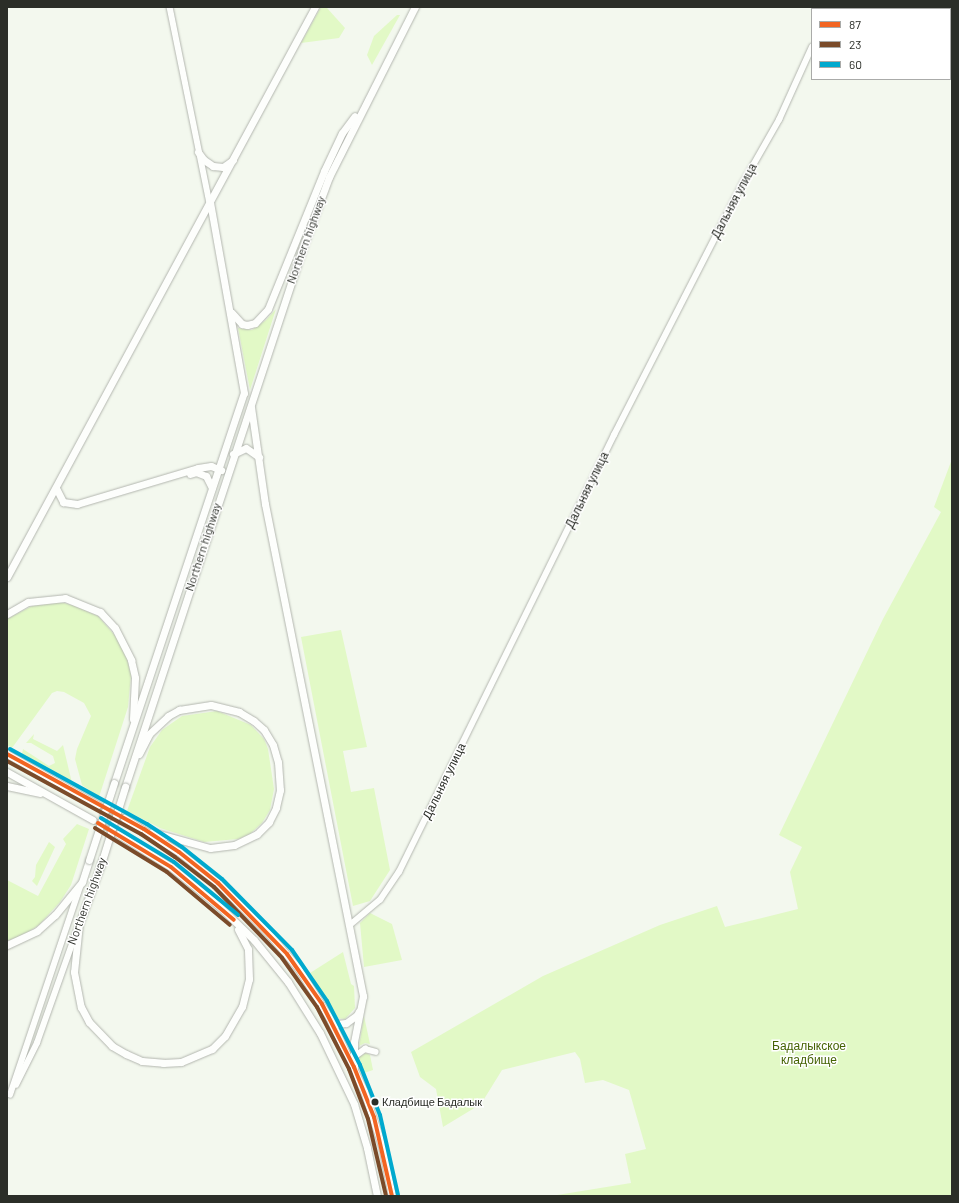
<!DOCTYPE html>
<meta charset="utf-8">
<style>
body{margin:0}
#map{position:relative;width:959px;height:1203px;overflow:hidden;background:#f3f8ee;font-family:Barlow,sans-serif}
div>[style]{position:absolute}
.green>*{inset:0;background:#e2f9c6}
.major-tunnel>*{height:7px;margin-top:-3.5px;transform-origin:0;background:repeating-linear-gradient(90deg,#cbd0c6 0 7px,transparent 0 10.5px)}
.roads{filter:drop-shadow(0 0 1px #b3b6af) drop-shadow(0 0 1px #b3b6af)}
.minor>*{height:5.5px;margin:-2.75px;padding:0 2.75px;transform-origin:2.75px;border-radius:2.75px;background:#fdfefc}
.major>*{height:7px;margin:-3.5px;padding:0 3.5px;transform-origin:3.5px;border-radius:3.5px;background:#fdfefc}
.bridges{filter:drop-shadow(0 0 1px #b3b6af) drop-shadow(0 0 1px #b3b6af)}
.major-bridge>*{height:7px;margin:-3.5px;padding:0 3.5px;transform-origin:3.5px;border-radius:3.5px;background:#fdfefc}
.bus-1>*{height:4px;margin:-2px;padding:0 2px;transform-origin:2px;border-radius:2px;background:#f26522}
.bus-2>*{height:4px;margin:-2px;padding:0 2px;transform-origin:2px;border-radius:2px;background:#7a4b2a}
.bus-3>*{height:4px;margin:-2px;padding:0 2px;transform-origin:2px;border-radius:2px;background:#00a9ce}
.dots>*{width:11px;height:11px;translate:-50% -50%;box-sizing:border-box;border:2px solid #fff;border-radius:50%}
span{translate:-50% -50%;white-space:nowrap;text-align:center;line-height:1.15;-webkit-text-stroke:3px #fff;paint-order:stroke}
.bus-label{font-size:11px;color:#2b2e28}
.left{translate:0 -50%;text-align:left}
.street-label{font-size:12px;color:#2b2e28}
.park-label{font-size:12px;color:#456303}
.frame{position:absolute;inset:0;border:8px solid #2b2e28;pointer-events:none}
.legend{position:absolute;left:811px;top:8px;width:140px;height:72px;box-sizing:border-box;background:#fff;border:1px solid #aaaba9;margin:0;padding:5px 7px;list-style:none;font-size:12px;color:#2b2e28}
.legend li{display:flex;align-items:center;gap:8px;height:20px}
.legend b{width:20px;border:1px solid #aaaba9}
</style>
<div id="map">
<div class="green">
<div style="clip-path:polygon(321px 7px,327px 8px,345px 28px,339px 38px,301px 43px)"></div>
<div style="clip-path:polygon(397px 15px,400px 15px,372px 65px,367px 55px,374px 36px)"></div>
<div style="clip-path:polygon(276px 309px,250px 390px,238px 328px,252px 330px,266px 320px)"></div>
<div style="clip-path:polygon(952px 459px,952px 1196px,551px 1196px,631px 1183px,625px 1154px,646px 1149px,629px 1090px,603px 1080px,585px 1083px,580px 1059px,575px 1052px,502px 1070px,481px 1104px,443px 1127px,436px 1089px,420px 1077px,411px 1052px,543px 976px,660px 925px,717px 906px,725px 927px,798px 909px,790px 872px,802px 847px,779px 835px,883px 619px,941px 512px,934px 507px)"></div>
<div style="clip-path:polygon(60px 602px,72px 605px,98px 616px,118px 639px,126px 654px,131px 675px,128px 707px,99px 797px,82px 785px,75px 759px,77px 749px,91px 716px,84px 703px,64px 692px,57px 691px,52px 693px,12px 748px,7px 745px,7px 619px,32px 606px)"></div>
<div style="clip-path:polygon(341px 630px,367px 747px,343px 751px,351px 792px,374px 788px,390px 870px,370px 901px,353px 906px,301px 637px)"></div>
<div style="clip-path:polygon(217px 711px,251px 725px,264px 739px,268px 749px,274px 789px,270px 810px,262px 823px,250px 834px,238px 839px,204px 842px,160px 828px,127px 811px,150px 747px,162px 730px,182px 716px)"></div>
<div style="clip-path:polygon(34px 734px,33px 739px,57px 751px,63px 745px,72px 783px,22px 754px,23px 749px,49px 766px,55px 763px,53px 756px,31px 743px,26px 743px)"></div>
<div style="clip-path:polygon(77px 824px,89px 829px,71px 885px,60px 902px,39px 925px,22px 936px,7px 941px,7px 880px,38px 896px,66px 844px,63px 839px)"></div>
<div style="clip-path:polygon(49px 842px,55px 847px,37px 886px,32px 881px,35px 877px,36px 865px)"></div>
<div style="clip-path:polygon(370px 913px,392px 924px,402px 960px,364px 967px,360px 923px)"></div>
<div style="clip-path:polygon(343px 952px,351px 984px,354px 986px,355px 1008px,345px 1019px,337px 1018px,310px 973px)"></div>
<div style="clip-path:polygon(364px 1016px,370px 1044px,365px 1043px,359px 1046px)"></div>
<div style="clip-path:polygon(366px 1053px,370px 1055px,373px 1070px,364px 1073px,359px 1057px)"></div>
</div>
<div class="major-tunnel">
<div style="left:98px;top:805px;width:29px;rotate:27deg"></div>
<div style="left:93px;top:820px;width:26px;rotate:28deg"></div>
</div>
<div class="roads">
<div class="minor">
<div style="left:170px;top:7px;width:200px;rotate:78.5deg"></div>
<div style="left:351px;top:924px;width:38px;rotate:-40deg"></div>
<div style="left:380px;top:900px;width:34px;rotate:-56deg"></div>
<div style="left:399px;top:872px;width:487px;rotate:-63.8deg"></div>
<div style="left:614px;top:435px;width:283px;rotate:-62.9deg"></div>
<div style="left:743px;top:183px;width:73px;rotate:-60.3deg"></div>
<div style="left:779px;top:120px;width:80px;rotate:-65.7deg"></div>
<div style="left:354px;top:1057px;width:14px;rotate:-36deg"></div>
<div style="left:365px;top:1049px;width:11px;rotate:15deg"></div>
<div style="left:16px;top:1085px;width:47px;rotate:-63.4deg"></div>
<div style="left:37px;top:1043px;width:120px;rotate:-70.5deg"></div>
<div style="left:10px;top:1095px;width:219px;rotate:-71.4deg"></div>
</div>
<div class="major">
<div style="left:198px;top:152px;width:10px;rotate:53deg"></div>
<div style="left:204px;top:160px;width:11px;rotate:34deg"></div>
<div style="left:213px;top:166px;width:10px;rotate:6deg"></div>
<div style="left:223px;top:167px;width:12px;rotate:-35deg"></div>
<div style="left:232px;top:313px;width:15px;rotate:48deg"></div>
<div style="left:242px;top:324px;width:5px;rotate:11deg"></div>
<div style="left:247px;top:325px;width:8px;rotate:-14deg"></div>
<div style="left:255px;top:323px;width:19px;rotate:-47deg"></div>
<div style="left:268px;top:309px;width:149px;rotate:-67.9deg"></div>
<div style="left:324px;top:171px;width:42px;rotate:-64.7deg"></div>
<div style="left:342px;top:133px;width:21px;rotate:-53deg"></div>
<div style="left:251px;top:407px;width:98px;rotate:81.8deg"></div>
<div style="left:265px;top:504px;width:502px;rotate:78.73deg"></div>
<div style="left:363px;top:996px;width:47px;rotate:101.1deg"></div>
<div style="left:354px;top:1042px;width:25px;rotate:90deg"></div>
<div style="left:233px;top:454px;width:14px;rotate:-25deg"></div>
<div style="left:246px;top:448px;width:16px;rotate:35deg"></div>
<div style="left:190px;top:474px;width:6px;rotate:-18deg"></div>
<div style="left:196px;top:472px;width:11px;rotate:22deg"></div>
<div style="left:206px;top:476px;width:13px;rotate:63deg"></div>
<div style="left:56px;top:488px;width:16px;rotate:63deg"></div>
<div style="left:63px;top:502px;width:14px;rotate:8deg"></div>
<div style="left:77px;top:504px;width:126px;rotate:-16.6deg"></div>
<div style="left:198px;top:468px;width:13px;rotate:-9deg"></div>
<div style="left:211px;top:466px;width:11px;rotate:22deg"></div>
<div style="left:7px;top:577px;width:648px;rotate:-61.62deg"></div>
<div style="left:7px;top:614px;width:24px;rotate:-30deg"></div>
<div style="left:28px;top:602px;width:37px;rotate:-6deg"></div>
<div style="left:65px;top:598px;width:38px;rotate:22deg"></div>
<div style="left:100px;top:612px;width:22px;rotate:47deg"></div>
<div style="left:115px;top:628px;width:36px;rotate:63deg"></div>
<div style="left:131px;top:660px;width:18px;rotate:77deg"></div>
<div style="left:135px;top:678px;width:41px;rotate:92.8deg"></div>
<div style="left:7px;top:754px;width:104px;rotate:29.3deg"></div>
<div style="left:139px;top:754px;width:22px;rotate:-63deg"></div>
<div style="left:149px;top:734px;width:26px;rotate:-43deg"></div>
<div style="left:168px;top:716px;width:13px;rotate:-29deg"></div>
<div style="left:179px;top:710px;width:32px;rotate:-9deg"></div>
<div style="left:211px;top:705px;width:29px;rotate:14deg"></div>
<div style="left:239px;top:712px;width:17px;rotate:31deg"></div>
<div style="left:254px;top:721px;width:13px;rotate:42deg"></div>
<div style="left:264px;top:730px;width:17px;rotate:59deg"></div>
<div style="left:273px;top:745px;width:18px;rotate:74deg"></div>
<div style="left:278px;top:762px;width:28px;rotate:86deg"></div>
<div style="left:280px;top:790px;width:18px;rotate:103deg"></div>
<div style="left:276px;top:808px;width:16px;rotate:117deg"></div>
<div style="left:269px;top:822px;width:17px;rotate:135deg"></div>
<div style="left:257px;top:834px;width:25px;rotate:154deg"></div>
<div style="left:234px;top:845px;width:24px;rotate:173deg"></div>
<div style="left:210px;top:848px;width:60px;rotate:-164.6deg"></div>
<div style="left:7px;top:772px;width:98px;rotate:29.2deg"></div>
<div style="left:114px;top:783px;width:411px;rotate:-71.6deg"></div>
<div style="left:244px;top:393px;width:193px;rotate:-100.1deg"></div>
<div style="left:7px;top:786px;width:34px;rotate:12deg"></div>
<div style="left:125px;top:787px;width:565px;rotate:-71.76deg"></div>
<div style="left:302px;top:250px;width:78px;rotate:-69.7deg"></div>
<div style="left:329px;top:177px;width:191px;rotate:-63.2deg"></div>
<div style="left:124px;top:818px;width:65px;rotate:31.7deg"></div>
<div style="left:179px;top:852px;width:50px;rotate:38.5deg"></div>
<div style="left:218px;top:883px;width:74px;rotate:45deg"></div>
<div style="left:270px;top:935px;width:43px;rotate:49.7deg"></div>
<div style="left:298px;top:968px;width:58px;rotate:57.7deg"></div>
<div style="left:329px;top:1017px;width:82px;rotate:64.7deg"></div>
<div style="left:364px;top:1091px;width:58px;rotate:71.9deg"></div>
<div style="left:382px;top:1146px;width:51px;rotate:78.7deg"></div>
<div style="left:118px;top:834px;width:62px;rotate:31.9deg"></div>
<div style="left:171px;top:867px;width:63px;rotate:39.2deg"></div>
<div style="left:220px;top:907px;width:47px;rotate:44.1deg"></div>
<div style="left:254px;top:940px;width:54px;rotate:51deg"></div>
<div style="left:288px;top:982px;width:60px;rotate:57.9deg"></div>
<div style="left:320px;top:1033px;width:79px;rotate:64.4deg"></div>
<div style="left:354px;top:1104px;width:46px;rotate:73.5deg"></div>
<div style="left:367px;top:1148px;width:49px;rotate:78.2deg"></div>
<div style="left:101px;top:864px;width:64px;rotate:110.1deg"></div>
<div style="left:79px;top:924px;width:48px;rotate:95.9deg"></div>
<div style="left:74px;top:972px;width:36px;rotate:79deg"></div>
<div style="left:81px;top:1007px;width:17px;rotate:62deg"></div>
<div style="left:89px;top:1022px;width:33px;rotate:46deg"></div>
<div style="left:112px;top:1046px;width:16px;rotate:30deg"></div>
<div style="left:126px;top:1054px;width:17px;rotate:24deg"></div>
<div style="left:142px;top:1061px;width:21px;rotate:5deg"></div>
<div style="left:163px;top:1063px;width:18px;rotate:-3deg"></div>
<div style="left:181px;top:1062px;width:34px;rotate:-23deg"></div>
<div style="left:212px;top:1049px;width:18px;rotate:-45deg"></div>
<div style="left:225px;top:1036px;width:34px;rotate:-60deg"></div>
<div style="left:242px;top:1007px;width:29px;rotate:-76deg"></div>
<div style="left:249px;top:979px;width:30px;rotate:-92deg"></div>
<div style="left:248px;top:949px;width:22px;rotate:-117deg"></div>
<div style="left:7px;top:945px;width:33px;rotate:-25deg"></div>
<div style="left:37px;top:931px;width:24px;rotate:-42deg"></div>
<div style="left:55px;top:915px;width:43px;rotate:-50.7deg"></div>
<div style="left:82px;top:882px;width:23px;rotate:-72deg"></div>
<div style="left:332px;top:1020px;width:6px;rotate:45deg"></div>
<div style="left:336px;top:1024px;width:10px;rotate:-6deg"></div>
<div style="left:346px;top:1023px;width:14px;rotate:-36deg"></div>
<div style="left:357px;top:1015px;width:4px;rotate:-63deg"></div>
</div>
</div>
<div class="bridges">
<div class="major-bridge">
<div style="left:89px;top:860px;width:81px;rotate:-72deg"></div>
<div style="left:101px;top:864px;width:81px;rotate:-72.7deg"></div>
</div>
</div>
<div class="bus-1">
<div style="left:7px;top:754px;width:156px;rotate:28.7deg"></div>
<div style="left:144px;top:829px;width:42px;rotate:33.3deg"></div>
<div style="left:179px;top:852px;width:50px;rotate:38.5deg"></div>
<div style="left:218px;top:883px;width:99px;rotate:45.8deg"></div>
<div style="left:287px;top:954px;width:61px;rotate:55deg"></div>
<div style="left:322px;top:1004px;width:71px;rotate:63.1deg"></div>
<div style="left:354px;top:1067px;width:54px;rotate:68.2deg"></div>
<div style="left:374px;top:1117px;width:81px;rotate:77.2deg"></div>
<div style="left:98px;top:823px;width:85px;rotate:31.1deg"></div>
<div style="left:171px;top:867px;width:82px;rotate:40.1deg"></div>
</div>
<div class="bus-2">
<div style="left:7px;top:761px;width:153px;rotate:28.6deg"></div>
<div style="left:141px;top:834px;width:41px;rotate:34.1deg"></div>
<div style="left:175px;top:857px;width:49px;rotate:37.6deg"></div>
<div style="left:214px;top:887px;width:98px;rotate:46.2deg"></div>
<div style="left:282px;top:958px;width:60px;rotate:54.5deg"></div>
<div style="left:317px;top:1007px;width:70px;rotate:62.7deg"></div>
<div style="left:349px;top:1069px;width:53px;rotate:69.2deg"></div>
<div style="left:368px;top:1119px;width:79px;rotate:76.8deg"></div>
<div style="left:95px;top:828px;width:84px;rotate:31.4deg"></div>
<div style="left:167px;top:872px;width:82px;rotate:40.1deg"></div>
</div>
<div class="bus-3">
<div style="left:10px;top:749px;width:156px;rotate:28.7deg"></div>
<div style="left:147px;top:824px;width:42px;rotate:33.3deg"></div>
<div style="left:182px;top:847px;width:51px;rotate:38.7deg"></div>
<div style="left:222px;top:879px;width:100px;rotate:45.4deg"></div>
<div style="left:292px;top:950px;width:62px;rotate:55.5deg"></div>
<div style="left:327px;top:1001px;width:72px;rotate:62.7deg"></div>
<div style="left:360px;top:1065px;width:54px;rotate:68.2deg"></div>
<div style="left:380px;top:1115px;width:82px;rotate:77.3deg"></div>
<div style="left:101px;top:818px;width:85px;rotate:31.1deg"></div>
<div style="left:174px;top:862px;width:83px;rotate:39.6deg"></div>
</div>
<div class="dots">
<div style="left:375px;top:1102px;background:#2b2e28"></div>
</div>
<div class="bus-label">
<span class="left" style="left:382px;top:1102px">Кладбище Бадалык</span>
</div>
<div class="street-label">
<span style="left:734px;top:201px;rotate:-62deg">Дальняя улица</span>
<span style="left:306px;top:240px;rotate:-70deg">Northern highway</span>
<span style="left:587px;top:490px;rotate:-64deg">Дальняя улица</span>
<span style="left:203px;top:547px;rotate:-72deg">Northern highway</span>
<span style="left:444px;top:781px;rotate:-64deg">Дальняя улица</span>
<span style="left:87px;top:901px;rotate:-70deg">Northern highway</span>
</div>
<div class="park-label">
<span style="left:809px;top:1053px">Бадалыкское<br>кладбище</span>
</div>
<div class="frame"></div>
<ul class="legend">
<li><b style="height:5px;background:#f26522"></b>87</li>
<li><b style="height:5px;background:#7a4b2a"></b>23</li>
<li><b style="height:5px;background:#00a9ce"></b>60</li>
</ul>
</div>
